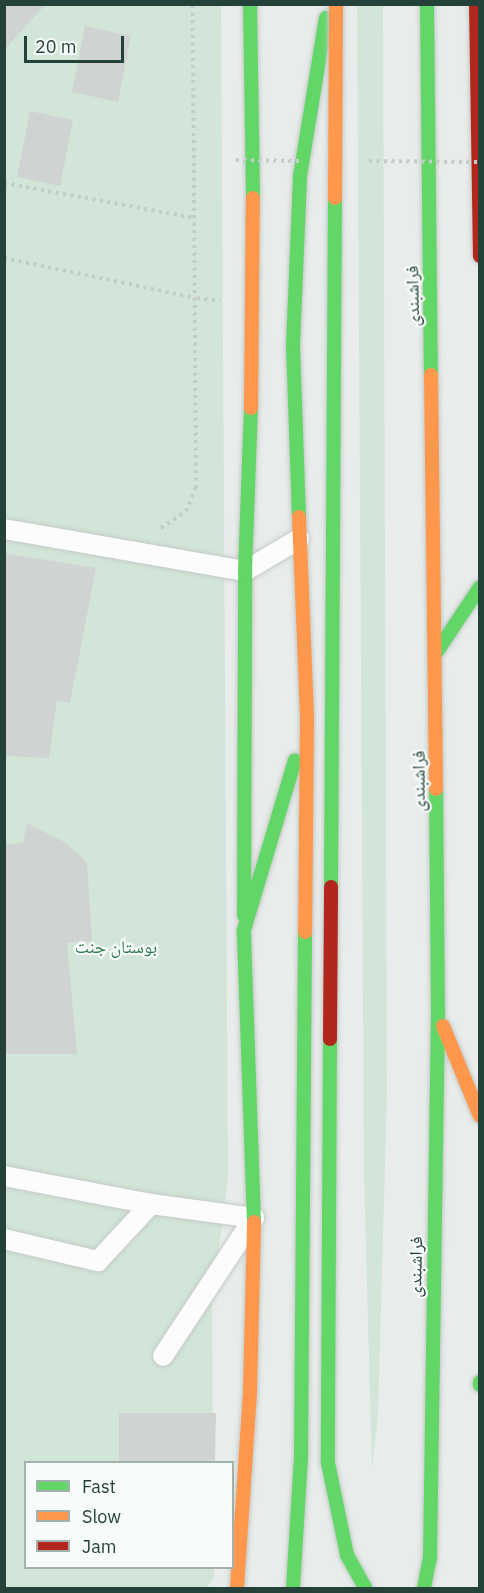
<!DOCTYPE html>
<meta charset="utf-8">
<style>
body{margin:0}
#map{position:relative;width:484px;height:1593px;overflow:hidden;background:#e8edeb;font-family:"IBM Plex Sans","Noto Naskh Arabic",sans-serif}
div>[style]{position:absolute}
.green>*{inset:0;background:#d1e6d8}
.building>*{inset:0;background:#cfd4d2}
.path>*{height:4px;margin-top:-2px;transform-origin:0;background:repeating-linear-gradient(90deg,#c3ccca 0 3px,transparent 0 7.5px)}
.roads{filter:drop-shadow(0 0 2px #c5cac8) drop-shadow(0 0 2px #c5cac8)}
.lane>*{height:20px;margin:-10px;padding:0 10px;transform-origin:10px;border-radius:10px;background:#fcfcfc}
.fast>*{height:14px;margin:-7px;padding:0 7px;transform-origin:7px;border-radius:7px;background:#63d668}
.slow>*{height:14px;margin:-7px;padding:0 7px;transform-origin:7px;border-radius:7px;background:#ff974d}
.jam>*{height:14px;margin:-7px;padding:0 7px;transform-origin:7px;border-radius:7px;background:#b3261e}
.path-bridge>*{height:4px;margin-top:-2px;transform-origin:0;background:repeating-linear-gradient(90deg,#c3ccca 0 3px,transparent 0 7.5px)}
.bridges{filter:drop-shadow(0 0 2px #c3ccc9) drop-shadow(0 0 2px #c3ccc9)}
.fast-bridge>*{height:14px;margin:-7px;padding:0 7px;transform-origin:7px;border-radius:7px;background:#63d668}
.slow-bridge>*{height:14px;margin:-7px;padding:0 7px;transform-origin:7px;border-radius:7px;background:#ff974d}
.jam-bridge>*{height:14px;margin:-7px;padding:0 7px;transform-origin:7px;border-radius:7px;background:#b3261e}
span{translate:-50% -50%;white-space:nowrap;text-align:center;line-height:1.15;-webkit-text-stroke:4.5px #f7fbf9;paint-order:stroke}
.street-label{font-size:18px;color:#24423a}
.park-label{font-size:18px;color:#2d7a4b}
.frame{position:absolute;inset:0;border:6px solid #24423a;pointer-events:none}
.legend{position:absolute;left:24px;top:1461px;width:210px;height:108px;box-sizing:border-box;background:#f7fbf9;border:2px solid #a3b1ad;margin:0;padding:8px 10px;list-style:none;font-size:18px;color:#24423a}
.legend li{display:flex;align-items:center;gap:12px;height:30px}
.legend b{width:30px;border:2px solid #a3b1ad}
.scale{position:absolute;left:24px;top:36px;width:100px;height:27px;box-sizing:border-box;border:3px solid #24423a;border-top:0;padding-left:8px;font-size:18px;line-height:21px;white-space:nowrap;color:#24423a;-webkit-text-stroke:4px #f7fbf9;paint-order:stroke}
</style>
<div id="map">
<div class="green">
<div style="clip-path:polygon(5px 5px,221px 5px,228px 1178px,212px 1303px,213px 1462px,26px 1462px,26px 1568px,214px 1568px,214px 1577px,207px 1588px,5px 1588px)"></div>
<div style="clip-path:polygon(357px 5px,383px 5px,387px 1092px,378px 1415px,372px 1469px,364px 1176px)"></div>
</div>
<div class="building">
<div style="clip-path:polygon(4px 4px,46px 4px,4px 50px)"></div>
<div style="clip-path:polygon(85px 26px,131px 36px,118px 102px,72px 92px)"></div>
<div style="clip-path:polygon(30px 111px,73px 120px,60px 186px,17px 177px)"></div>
<div style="clip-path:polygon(4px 553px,96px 568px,70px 703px,57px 701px,49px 758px,4px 756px)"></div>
<div style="clip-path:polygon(27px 823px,66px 843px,87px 862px,92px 941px,67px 943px,77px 1054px,4px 1054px,4px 844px,23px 843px)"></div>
<div style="clip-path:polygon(119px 1413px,216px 1413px,215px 1462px,119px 1462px)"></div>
</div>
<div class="path">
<div style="left:4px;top:183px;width:194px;rotate:10.4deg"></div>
<div style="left:4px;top:258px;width:195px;rotate:11.8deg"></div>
<div style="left:197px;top:298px;width:23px;rotate:7deg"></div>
<div style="left:161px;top:528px;width:30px;rotate:-34deg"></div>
<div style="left:186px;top:511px;width:25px;rotate:-67deg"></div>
<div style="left:196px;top:488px;width:484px;rotate:-90.4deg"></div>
</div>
<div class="roads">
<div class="lane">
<div style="left:4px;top:529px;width:245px;rotate:9.9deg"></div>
<div style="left:245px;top:571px;width:63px;rotate:-30.7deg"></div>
<div style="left:4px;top:1176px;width:150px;rotate:10.8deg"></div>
<div style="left:151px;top:1204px;width:104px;rotate:7.7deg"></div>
<div style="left:254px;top:1218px;width:165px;rotate:123.4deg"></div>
<div style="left:4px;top:1239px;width:97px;rotate:13.2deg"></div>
<div style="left:98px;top:1261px;width:78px;rotate:-47.1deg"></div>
</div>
<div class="fast">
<div style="left:250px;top:4px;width:194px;rotate:89.1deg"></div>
<div style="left:427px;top:4px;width:371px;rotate:89.4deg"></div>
<div style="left:299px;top:517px;width:172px;rotate:-92deg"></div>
<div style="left:293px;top:345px;width:169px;rotate:-87.6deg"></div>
<div style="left:300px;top:176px;width:160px;rotate:-80.7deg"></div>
<div style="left:436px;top:653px;width:79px;rotate:-56.3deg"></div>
<div style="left:244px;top:915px;width:344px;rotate:-89.8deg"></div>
<div style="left:245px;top:571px;width:163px;rotate:-87.9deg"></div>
<div style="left:254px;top:1222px;width:292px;rotate:-92deg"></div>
<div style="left:244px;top:930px;width:177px;rotate:-73.3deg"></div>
<div style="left:480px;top:1382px;width:3px;rotate:90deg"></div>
<div style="left:293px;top:1588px;width:131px;rotate:-86.5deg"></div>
<div style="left:301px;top:1457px;width:525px;rotate:-89.56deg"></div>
<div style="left:424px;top:1588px;width:31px;rotate:-79deg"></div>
<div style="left:430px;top:1558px;width:545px;rotate:-89.16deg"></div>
<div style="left:438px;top:1013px;width:224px;rotate:-90.5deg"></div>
</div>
<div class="slow">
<div style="left:431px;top:375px;width:414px;rotate:89.3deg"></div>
<div style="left:251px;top:408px;width:210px;rotate:-89.5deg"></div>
<div style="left:299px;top:517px;width:201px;rotate:87.7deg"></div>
<div style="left:307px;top:718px;width:214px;rotate:90.5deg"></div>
<div style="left:443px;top:1026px;width:97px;rotate:67.7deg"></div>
<div style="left:237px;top:1588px;width:198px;rotate:-86.2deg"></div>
<div style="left:250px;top:1390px;width:168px;rotate:-88.6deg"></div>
</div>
<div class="jam">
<div style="left:476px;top:4px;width:252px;rotate:89.1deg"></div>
</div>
</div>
<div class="path-bridge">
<div style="left:236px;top:160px;width:65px;rotate:0.9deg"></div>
<div style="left:369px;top:161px;width:111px;rotate:0.5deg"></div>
</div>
<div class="bridges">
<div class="fast-bridge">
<div style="left:331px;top:887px;width:689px;rotate:-89.67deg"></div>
<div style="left:330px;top:1039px;width:424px;rotate:90.3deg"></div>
<div style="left:328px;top:1463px;width:94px;rotate:78.3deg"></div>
<div style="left:347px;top:1555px;width:38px;rotate:61deg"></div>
</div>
<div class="slow-bridge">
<div style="left:335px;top:198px;width:194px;rotate:-89.7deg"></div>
</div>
<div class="jam-bridge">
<div style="left:330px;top:1039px;width:152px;rotate:-89.6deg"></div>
</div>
</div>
<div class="street-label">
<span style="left:413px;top:296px;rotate:-91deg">فراشبندی</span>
<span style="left:419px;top:781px;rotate:-90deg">فراشبندی</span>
<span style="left:416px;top:1267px;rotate:-89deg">فراشبندی</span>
</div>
<div class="park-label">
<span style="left:116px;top:947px">بوستان جنت</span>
</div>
<div class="frame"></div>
<ul class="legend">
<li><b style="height:8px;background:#63d668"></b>Fast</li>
<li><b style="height:8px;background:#ff974d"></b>Slow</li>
<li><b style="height:8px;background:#b3261e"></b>Jam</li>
</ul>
<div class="scale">20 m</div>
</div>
